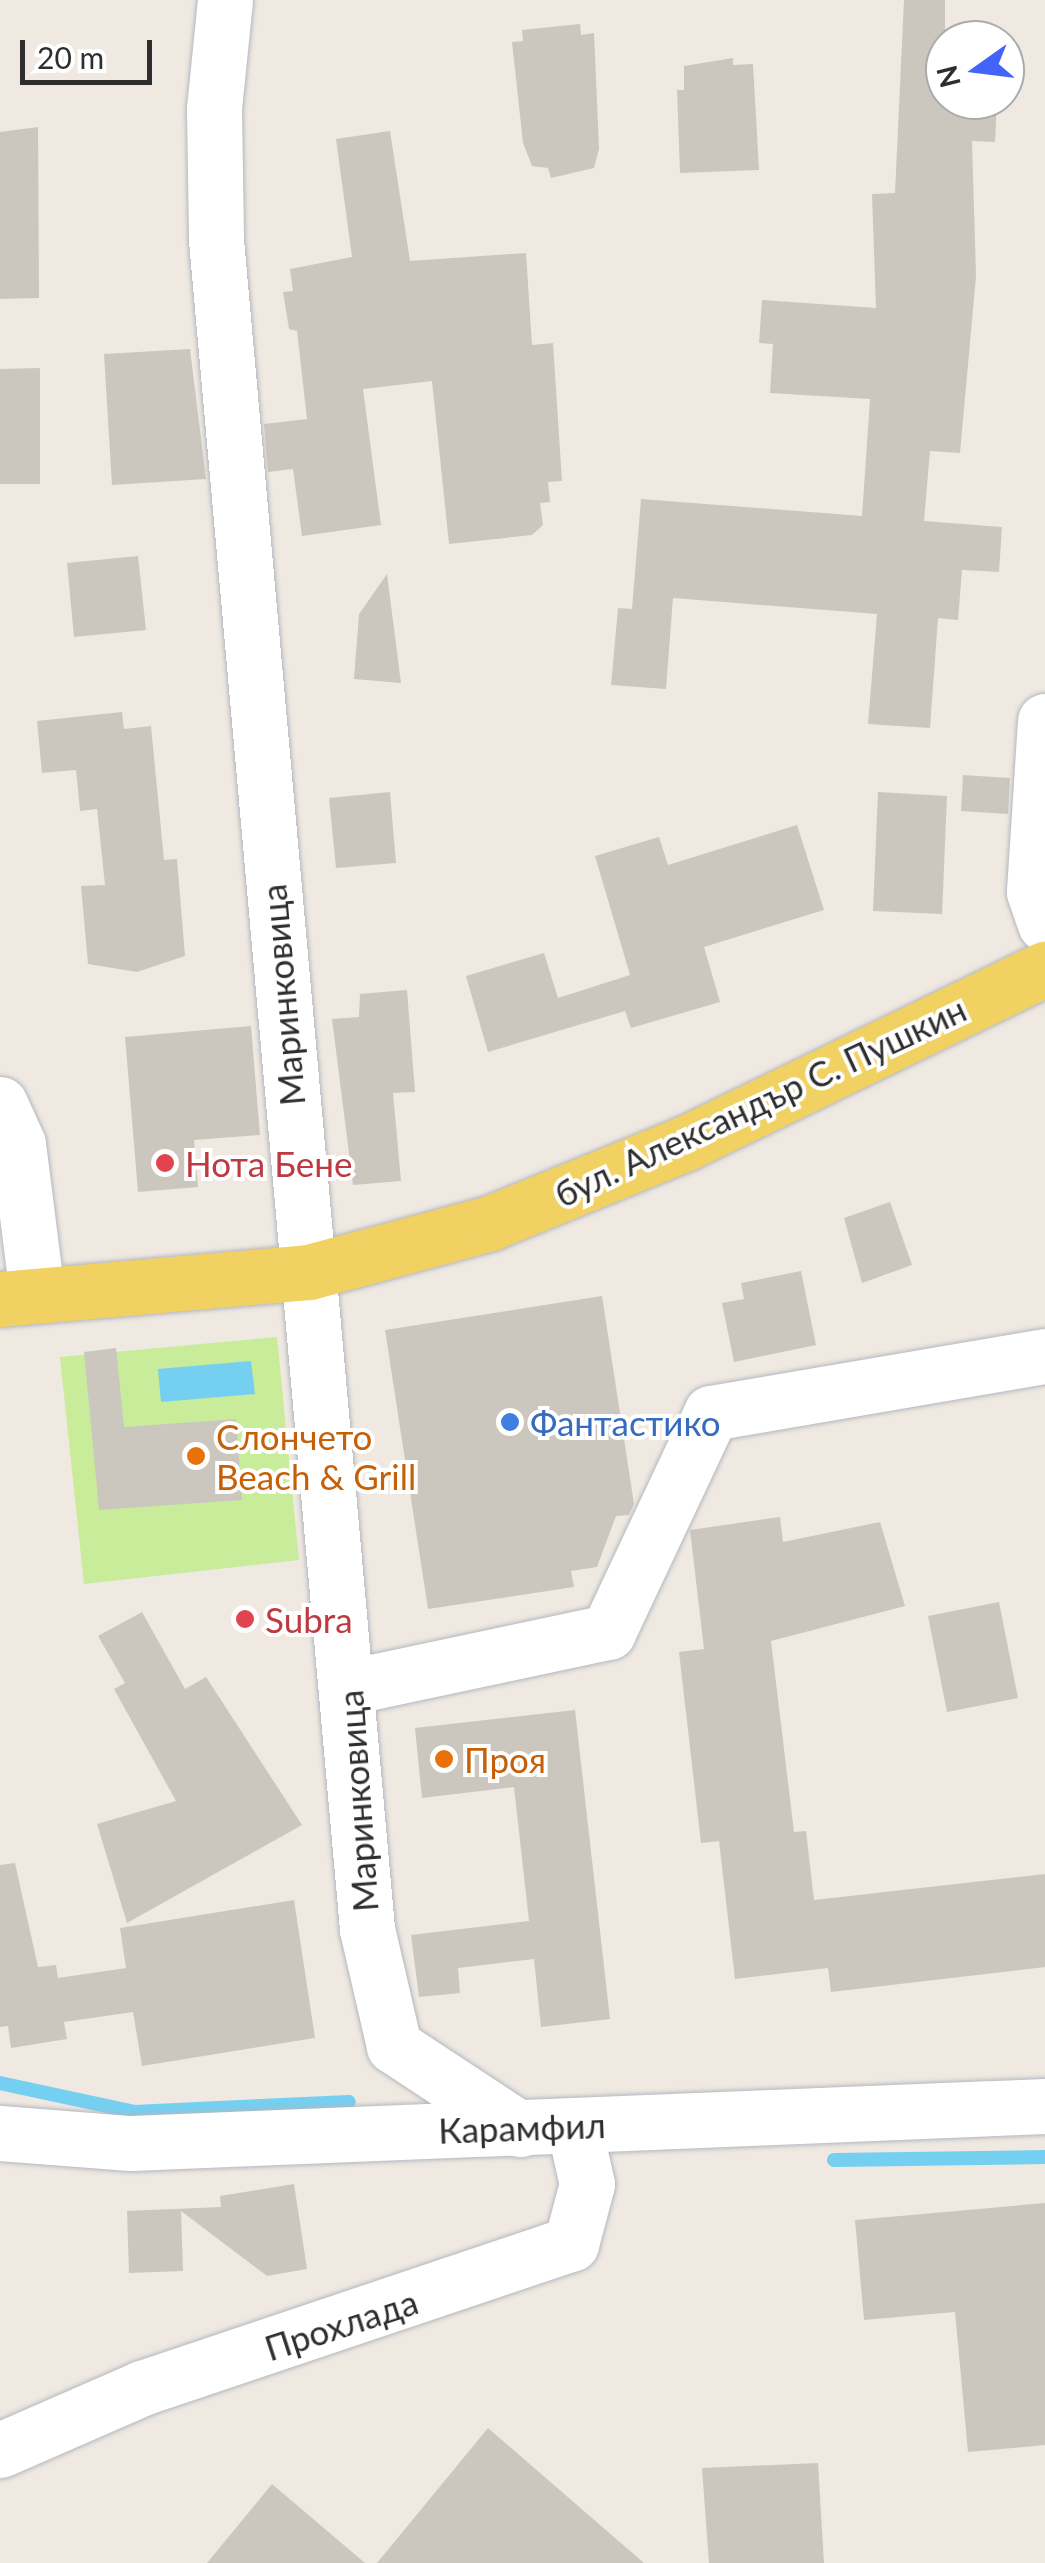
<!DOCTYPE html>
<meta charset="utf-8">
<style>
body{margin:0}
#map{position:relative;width:1045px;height:2563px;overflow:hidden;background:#efe9e1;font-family:Lato,sans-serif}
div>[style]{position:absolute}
.pitch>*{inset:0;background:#c9ec9a}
.water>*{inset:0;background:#75cff0}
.stream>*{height:14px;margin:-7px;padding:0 7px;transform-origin:7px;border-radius:7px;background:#75cff0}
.building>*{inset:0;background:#cbc7bf}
.roads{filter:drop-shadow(0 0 2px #b4b7c1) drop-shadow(0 0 2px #b4b7c1)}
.minor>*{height:55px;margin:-27.5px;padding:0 27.5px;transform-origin:27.5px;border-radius:27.5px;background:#fff}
.major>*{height:55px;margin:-27.5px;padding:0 27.5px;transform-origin:27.5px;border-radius:27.5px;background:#f2d163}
.dots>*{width:28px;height:28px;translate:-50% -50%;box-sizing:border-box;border:5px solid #fff;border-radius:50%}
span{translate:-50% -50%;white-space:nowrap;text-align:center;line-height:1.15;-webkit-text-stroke:8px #fff;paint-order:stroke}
.street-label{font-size:35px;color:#2e2e2e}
.health-label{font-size:35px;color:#be3a42}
.left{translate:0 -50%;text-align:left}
.shop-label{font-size:35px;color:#366cbe}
.food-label{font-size:35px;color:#c56008}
.north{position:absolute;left:925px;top:20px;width:100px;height:100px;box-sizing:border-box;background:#fff;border:2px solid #ababab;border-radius:50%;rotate:256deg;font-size:28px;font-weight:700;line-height:40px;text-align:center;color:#2e2e2e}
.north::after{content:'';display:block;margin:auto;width:35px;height:45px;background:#4264fb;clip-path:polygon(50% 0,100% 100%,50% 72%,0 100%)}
.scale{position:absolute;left:20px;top:40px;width:132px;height:45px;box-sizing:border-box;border:5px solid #2e2e2e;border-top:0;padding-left:12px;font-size:30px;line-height:35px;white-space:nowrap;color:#2e2e2e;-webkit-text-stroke:8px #fff;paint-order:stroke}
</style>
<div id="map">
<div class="pitch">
<div style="clip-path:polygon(277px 1337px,299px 1560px,84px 1584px,60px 1357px)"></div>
</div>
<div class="water">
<div style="clip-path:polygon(251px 1361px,255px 1394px,161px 1402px,158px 1369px)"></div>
</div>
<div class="stream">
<div style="left:0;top:2083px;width:137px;rotate:12.2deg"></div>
<div style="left:134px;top:2112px;width:215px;rotate:-2.7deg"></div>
<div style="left:834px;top:2160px;width:211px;rotate:-0.8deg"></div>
</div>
<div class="building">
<div style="clip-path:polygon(904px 0,945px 0,945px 100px,997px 100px,995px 142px,972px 141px,976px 276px,960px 453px,930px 451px,924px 521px,1002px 527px,999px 572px,962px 570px,958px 620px,938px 618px,930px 728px,868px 724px,877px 614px,673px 598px,666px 689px,611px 685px,618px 608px,632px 609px,641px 499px,862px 516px,870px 399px,770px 393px,773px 344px,759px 343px,762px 300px,876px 308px,872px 194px,895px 193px)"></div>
<div style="clip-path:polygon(580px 24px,581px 35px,594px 33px,599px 149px,594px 168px,551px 178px,548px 168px,532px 166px,523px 143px,512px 42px,523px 41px,522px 30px)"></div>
<div style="clip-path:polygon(733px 58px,733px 65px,753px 64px,759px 170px,680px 173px,677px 90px,684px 90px,684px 66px)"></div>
<div style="clip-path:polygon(38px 127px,39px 298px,0 299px,0 132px)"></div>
<div style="clip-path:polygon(390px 131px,410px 261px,526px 253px,532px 345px,553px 343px,562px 481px,548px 482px,550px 502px,540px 503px,543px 525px,532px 535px,449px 544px,432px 381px,363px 389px,381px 525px,302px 536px,293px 469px,268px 472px,264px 424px,307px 419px,297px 331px,289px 329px,283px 292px,293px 291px,290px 269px,352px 257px,336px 139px)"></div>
<div style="clip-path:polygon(190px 349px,206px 479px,112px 485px,104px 354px)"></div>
<div style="clip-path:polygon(40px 368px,40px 484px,0 484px,0 369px)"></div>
<div style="clip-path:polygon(138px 556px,146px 630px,74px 637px,67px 563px)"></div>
<div style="clip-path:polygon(387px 574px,401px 683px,354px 679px,359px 614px)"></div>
<div style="clip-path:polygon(122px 712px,124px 729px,151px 726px,164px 860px,177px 859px,185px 956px,137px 972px,88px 964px,81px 886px,105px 885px,97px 809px,80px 811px,76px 770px,42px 773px,37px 721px)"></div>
<div style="clip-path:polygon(963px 775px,1010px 778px,1008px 814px,961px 811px)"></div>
<div style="clip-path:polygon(390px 792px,396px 863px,336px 868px,329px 798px)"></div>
<div style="clip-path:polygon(878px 792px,947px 796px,942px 914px,873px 911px)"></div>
<div style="clip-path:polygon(797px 825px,824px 910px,704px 947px,720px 1002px,631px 1028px,625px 1011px,488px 1052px,466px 976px,544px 953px,558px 998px,630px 975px,595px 856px,659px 837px,668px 865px)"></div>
<div style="clip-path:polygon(407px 990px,415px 1092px,393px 1093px,401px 1181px,353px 1185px,332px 1019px,359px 1017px,360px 994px)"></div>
<div style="clip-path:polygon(251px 1026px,260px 1135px,194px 1140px,198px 1187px,138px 1192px,125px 1037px)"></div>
<div style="clip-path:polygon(890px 1202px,912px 1265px,862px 1283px,844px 1218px)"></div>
<div style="clip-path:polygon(801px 1271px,816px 1345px,734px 1362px,722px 1303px,744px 1299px,741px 1283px)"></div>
<div style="clip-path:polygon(602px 1296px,634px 1504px,629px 1515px,616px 1516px,597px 1567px,571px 1571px,574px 1587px,428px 1609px,385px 1330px)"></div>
<div style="clip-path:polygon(116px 1348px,124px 1427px,236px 1419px,242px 1500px,99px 1510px,84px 1352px)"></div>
<div style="clip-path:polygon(780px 1517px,783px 1542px,880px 1522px,905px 1606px,771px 1641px,794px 1832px,806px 1831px,814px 1900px,1045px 1874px,1045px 1967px,831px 1992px,828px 1968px,735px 1979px,719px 1841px,701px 1843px,679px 1652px,704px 1649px,690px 1530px)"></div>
<div style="clip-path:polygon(999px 1602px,1018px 1698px,947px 1712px,928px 1616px)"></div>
<div style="clip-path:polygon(142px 1612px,185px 1689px,206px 1677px,302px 1825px,127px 1923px,97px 1824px,176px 1801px,114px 1689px,125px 1683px,98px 1636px)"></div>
<div style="clip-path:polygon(575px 1710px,610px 2019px,541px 2027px,534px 1959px,458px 1968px,460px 1993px,419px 1997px,411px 1935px,529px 1921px,514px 1787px,422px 1798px,415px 1728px)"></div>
<div style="clip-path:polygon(15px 1863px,38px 1967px,56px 1965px,58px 1978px,126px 1968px,120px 1928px,294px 1900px,315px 2038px,142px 2066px,133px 2012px,64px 2022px,67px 2039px,11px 2048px,8px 2026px,0 2027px,0 1865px)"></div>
<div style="clip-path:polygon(294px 2184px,307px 2269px,267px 2276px,181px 2211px,183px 2271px,129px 2273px,127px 2211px,221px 2207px,220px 2196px)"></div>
<div style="clip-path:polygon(1045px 2203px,1045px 2445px,968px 2452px,955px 2312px,864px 2320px,855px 2220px)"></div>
<div style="clip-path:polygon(488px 2428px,644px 2563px,377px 2563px)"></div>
<div style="clip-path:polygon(818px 2463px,824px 2563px,709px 2563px,702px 2468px)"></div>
<div style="clip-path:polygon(272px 2484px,365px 2563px,207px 2563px)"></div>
</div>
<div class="roads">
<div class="minor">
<div style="left:225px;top:0;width:110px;rotate:95.8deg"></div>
<div style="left:214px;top:109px;width:131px;rotate:89.1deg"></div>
<div style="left:216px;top:240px;width:1696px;rotate:84.89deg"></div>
<div style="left:367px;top:1929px;width:120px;rotate:77deg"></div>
<div style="left:394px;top:2046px;width:151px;rotate:33.4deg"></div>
<div style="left:1045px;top:721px;width:171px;rotate:93.7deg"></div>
<div style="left:1034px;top:892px;width:34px;rotate:71deg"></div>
<div style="left:0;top:1104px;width:44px;rotate:65.8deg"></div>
<div style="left:18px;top:1144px;width:152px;rotate:82.8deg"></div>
<div style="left:349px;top:1687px;width:265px;rotate:-12deg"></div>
<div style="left:608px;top:1632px;width:242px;rotate:-64.8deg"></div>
<div style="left:711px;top:1413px;width:339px;rotate:-9.7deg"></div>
<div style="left:0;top:2133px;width:131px;rotate:4.4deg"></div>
<div style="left:131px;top:2143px;width:915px;rotate:-2.32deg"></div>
<div style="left:0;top:2450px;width:155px;rotate:-23.6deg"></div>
<div style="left:142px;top:2388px;width:453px;rotate:-18.6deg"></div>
<div style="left:571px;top:2244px;width:62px;rotate:-75.1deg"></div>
<div style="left:587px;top:2184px;width:58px;rotate:-102.8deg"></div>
</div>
<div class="major">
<div style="left:0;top:1299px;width:310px;rotate:-5deg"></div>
<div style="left:309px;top:1272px;width:188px;rotate:-15.1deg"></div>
<div style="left:490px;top:1223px;width:212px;rotate:-22.2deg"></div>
<div style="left:686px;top:1143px;width:399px;rotate:-25.9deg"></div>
</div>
</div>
<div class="dots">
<div style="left:165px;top:1163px;background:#e0444e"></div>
<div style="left:510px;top:1422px;background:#3f7fe0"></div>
<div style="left:196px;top:1456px;background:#e8710a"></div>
<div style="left:245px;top:1619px;background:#e0444e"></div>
<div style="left:444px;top:1759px;background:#e8710a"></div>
</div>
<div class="street-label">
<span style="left:282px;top:995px;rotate:-95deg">Маринковица</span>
<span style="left:760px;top:1101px;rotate:-25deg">бул. Александър С. Пушкин</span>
<span style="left:357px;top:1801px;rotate:-94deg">Маринковица</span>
<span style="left:522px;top:2127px;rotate:-2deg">Карамфил</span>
<span style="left:341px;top:2324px;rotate:-18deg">Прохлада</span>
</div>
<div class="health-label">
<span class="left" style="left:185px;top:1163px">Нота Бене</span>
<span class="left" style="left:265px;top:1619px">Subra</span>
</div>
<div class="shop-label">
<span class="left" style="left:530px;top:1422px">Фантастико</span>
</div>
<div class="food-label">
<span class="left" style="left:216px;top:1456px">Слончето<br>Beach &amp; Grill</span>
<span class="left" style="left:464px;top:1759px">Проя</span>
</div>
<div class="north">N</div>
<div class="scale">20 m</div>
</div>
